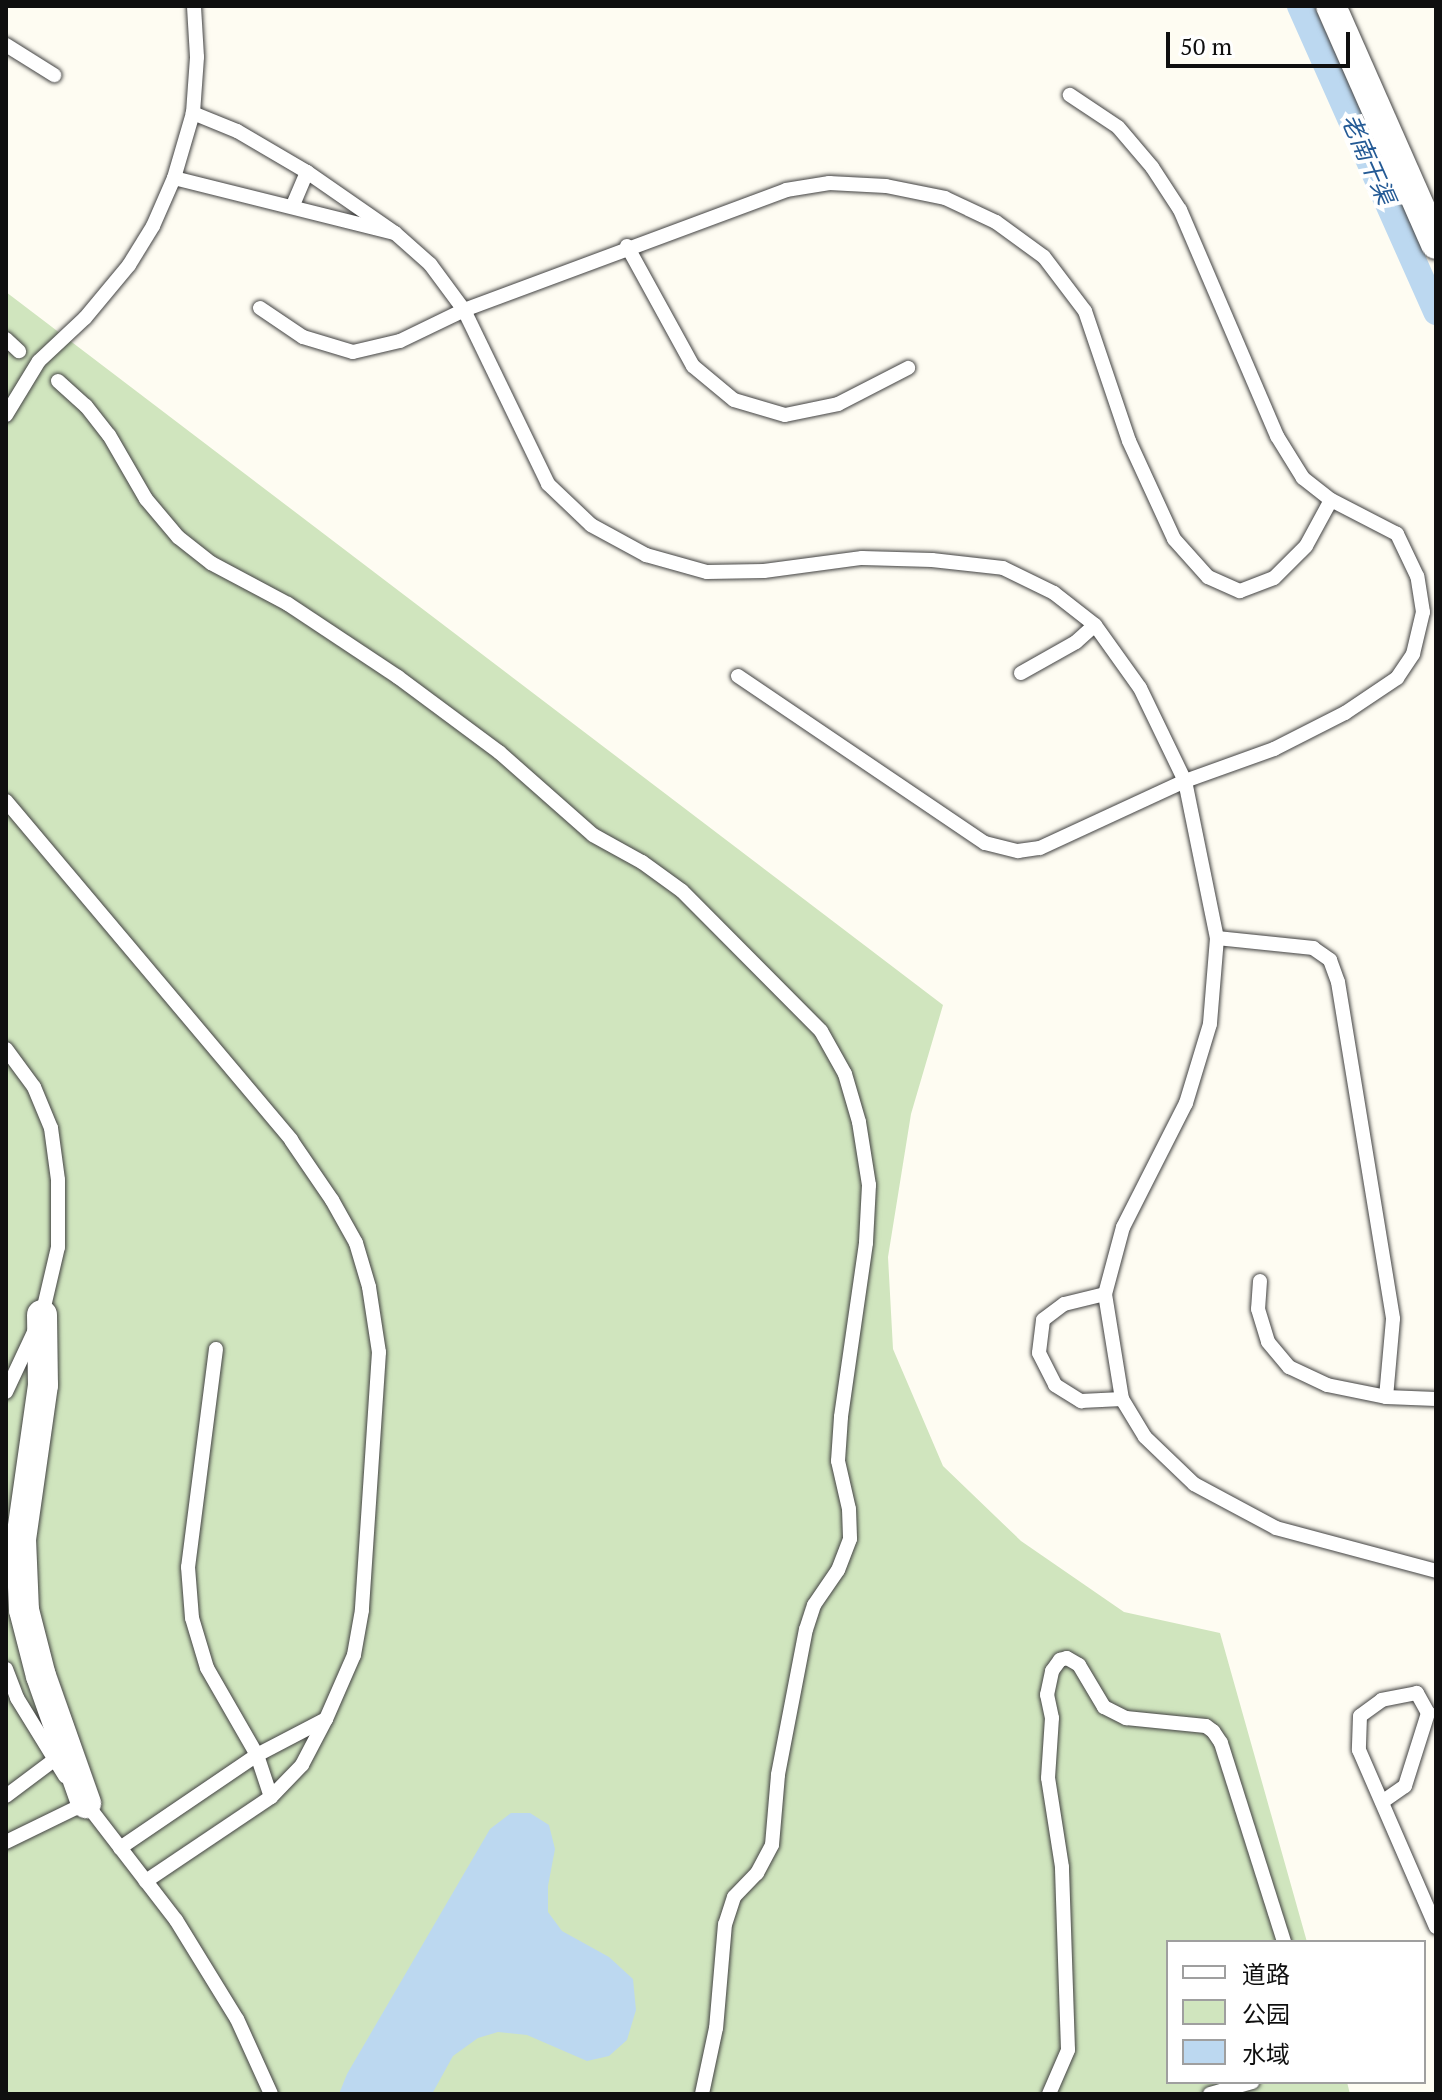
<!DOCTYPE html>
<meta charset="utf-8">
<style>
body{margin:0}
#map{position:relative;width:1442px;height:2100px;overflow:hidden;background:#fefcf2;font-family:"PT Serif","Noto Sans SC",serif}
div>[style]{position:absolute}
.green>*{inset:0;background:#d0e5be}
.water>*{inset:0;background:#bcd8f0}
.canal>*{height:26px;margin:-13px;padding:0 13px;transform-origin:13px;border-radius:13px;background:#bcd8f0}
.roads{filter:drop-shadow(0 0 2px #424242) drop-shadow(0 0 2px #424242)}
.lane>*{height:14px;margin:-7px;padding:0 7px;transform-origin:7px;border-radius:7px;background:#fff}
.street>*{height:30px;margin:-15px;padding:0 15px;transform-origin:15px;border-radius:15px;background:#fff}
span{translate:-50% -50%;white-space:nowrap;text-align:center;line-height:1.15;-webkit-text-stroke:8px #fff;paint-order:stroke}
.water-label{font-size:24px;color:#245a95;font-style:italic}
.frame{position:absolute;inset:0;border:8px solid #0f0f0f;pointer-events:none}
.legend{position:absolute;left:1166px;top:1940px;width:260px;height:144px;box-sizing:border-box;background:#fff;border:2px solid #9f9f9f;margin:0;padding:10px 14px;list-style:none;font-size:24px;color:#0f0f0f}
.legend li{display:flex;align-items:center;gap:16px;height:40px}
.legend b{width:40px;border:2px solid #9f9f9f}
.scale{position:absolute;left:1166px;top:32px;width:184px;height:36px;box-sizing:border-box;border:4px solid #0f0f0f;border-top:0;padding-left:10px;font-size:24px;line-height:28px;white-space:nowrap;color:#0f0f0f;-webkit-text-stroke:6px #fff;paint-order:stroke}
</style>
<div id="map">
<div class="green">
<div style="clip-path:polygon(6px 292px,943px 1005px,911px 1114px,888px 1257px,893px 1349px,943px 1466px,1021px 1541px,1124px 1612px,1220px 1633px,1307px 1942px,1168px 1942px,1168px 2082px,1347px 2082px,1350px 2094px,6px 2094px)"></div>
</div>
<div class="water">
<div style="clip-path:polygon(511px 1813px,530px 1813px,549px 1825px,555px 1849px,548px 1886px,548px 1912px,562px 1931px,609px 1957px,633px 1979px,636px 2010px,627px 2040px,609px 2056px,587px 2061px,527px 2035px,498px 2032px,478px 2038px,453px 2056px,432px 2094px,339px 2094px,347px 2074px,490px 1829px)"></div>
</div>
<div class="canal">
<div style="left:1300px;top:6px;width:335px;rotate:66deg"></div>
</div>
<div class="roads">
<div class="lane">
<div style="left:6px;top:45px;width:57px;rotate:32deg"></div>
<div style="left:174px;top:178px;width:228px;rotate:14deg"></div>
<div style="left:395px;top:233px;width:107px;rotate:-145.3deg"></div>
<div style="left:307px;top:172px;width:81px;rotate:-149.6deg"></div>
<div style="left:237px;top:131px;width:48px;rotate:-157.8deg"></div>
<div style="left:293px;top:205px;width:36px;rotate:-67deg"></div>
<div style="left:395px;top:233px;width:47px;rotate:41.5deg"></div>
<div style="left:430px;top:264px;width:57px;rotate:53.5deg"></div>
<div style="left:464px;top:310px;width:193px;rotate:64.2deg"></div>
<div style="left:548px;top:484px;width:59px;rotate:43.6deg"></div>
<div style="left:591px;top:525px;width:63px;rotate:28.6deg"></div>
<div style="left:646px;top:555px;width:63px;rotate:15.6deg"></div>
<div style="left:707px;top:572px;width:57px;rotate:-1deg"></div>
<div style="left:764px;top:571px;width:99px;rotate:-7.6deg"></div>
<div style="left:862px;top:558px;width:70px;rotate:1.6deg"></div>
<div style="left:932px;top:560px;width:71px;rotate:6.4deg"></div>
<div style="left:1003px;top:568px;width:57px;rotate:26.1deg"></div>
<div style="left:1054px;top:593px;width:52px;rotate:38deg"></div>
<div style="left:1095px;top:625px;width:77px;rotate:54.5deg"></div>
<div style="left:1140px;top:688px;width:103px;rotate:64.2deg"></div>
<div style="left:1185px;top:781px;width:160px;rotate:78.5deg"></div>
<div style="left:1217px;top:938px;width:86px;rotate:94.7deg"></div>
<div style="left:1210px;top:1024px;width:83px;rotate:106.9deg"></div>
<div style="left:1186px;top:1103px;width:139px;rotate:116.9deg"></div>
<div style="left:1123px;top:1227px;width:69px;rotate:105deg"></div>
<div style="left:1105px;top:1294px;width:106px;rotate:80.8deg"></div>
<div style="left:1122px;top:1399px;width:44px;rotate:58.8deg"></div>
<div style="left:1145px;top:1437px;width:68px;rotate:43.8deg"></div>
<div style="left:1194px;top:1484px;width:93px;rotate:28.2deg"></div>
<div style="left:1276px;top:1528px;width:166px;rotate:15deg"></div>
<div style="left:627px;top:246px;width:137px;rotate:61.2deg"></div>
<div style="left:693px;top:366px;width:53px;rotate:39.7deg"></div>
<div style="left:734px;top:400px;width:53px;rotate:16.4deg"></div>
<div style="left:785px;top:415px;width:54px;rotate:-11.7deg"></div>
<div style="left:838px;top:404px;width:79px;rotate:-27.2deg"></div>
<div style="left:260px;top:308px;width:52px;rotate:34deg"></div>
<div style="left:303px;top:337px;width:52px;rotate:16.7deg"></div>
<div style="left:353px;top:352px;width:48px;rotate:-13.2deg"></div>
<div style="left:400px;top:341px;width:71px;rotate:-25.8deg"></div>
<div style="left:464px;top:310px;width:344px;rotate:-20.4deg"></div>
<div style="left:786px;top:190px;width:44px;rotate:-9.2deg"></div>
<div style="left:829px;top:183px;width:57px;rotate:3deg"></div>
<div style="left:886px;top:186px;width:60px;rotate:11.5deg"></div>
<div style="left:945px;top:198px;width:56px;rotate:25.2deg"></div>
<div style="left:996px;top:222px;width:59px;rotate:36.1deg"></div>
<div style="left:1044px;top:257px;width:68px;rotate:52.8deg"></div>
<div style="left:1085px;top:311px;width:137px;rotate:71.3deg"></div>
<div style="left:1129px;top:441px;width:108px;rotate:65.3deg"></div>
<div style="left:1174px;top:539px;width:51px;rotate:48.2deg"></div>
<div style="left:1208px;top:577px;width:35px;rotate:24deg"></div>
<div style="left:1240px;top:591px;width:36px;rotate:-21deg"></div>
<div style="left:1274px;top:578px;width:45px;rotate:-45deg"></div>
<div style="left:1306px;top:546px;width:52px;rotate:-61.5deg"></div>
<div style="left:6px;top:339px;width:18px;rotate:43deg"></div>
<div style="left:58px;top:381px;width:38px;rotate:42deg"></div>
<div style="left:86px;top:406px;width:37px;rotate:52deg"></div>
<div style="left:109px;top:435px;width:74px;rotate:60deg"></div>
<div style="left:146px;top:499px;width:50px;rotate:49.9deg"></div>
<div style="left:178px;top:537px;width:42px;rotate:38.2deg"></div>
<div style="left:211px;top:563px;width:87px;rotate:28deg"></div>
<div style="left:288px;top:604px;width:132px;rotate:33.6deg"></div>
<div style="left:398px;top:677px;width:126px;rotate:36.6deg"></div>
<div style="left:499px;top:752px;width:125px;rotate:41.4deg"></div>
<div style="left:593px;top:835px;width:56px;rotate:28.9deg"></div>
<div style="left:642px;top:862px;width:49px;rotate:35.9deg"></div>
<div style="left:682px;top:891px;width:197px;rotate:45.2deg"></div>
<div style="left:821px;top:1031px;width:49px;rotate:60.8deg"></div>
<div style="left:845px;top:1074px;width:50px;rotate:73.7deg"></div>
<div style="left:859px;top:1122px;width:64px;rotate:81deg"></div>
<div style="left:869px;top:1185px;width:58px;rotate:93deg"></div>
<div style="left:866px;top:1243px;width:176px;rotate:98.2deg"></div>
<div style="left:841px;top:1417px;width:44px;rotate:93.9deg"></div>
<div style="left:838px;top:1461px;width:49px;rotate:77.1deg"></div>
<div style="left:849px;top:1509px;width:30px;rotate:88deg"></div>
<div style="left:850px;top:1539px;width:33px;rotate:111deg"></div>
<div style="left:838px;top:1570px;width:42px;rotate:124.4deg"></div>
<div style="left:814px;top:1605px;width:25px;rotate:108deg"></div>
<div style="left:806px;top:1629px;width:149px;rotate:100.9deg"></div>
<div style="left:778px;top:1775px;width:70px;rotate:94.9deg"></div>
<div style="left:772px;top:1845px;width:32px;rotate:118deg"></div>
<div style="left:757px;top:1873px;width:33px;rotate:134deg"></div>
<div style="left:734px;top:1897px;width:28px;rotate:108deg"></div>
<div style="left:725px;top:1924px;width:104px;rotate:94.9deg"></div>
<div style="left:716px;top:2028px;width:67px;rotate:102deg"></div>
<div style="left:6px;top:415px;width:63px;rotate:-58.6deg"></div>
<div style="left:39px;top:361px;width:63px;rotate:-43.1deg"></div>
<div style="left:85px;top:318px;width:69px;rotate:-50.3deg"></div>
<div style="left:129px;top:265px;width:46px;rotate:-58.4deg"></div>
<div style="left:153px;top:226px;width:52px;rotate:-66.4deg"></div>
<div style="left:174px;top:178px;width:68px;rotate:-73.7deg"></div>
<div style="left:193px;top:113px;width:56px;rotate:-85.9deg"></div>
<div style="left:197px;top:57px;width:51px;rotate:-93.4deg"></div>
<div style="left:1021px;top:673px;width:63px;rotate:-29.4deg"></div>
<div style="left:1076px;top:642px;width:25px;rotate:-42deg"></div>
<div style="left:738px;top:676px;width:298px;rotate:34.1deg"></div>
<div style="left:985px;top:843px;width:34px;rotate:14deg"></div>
<div style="left:1018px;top:851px;width:22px;rotate:-8deg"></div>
<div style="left:1040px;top:848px;width:160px;rotate:-24.8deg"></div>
<div style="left:1185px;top:781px;width:95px;rotate:-19.8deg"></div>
<div style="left:1274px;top:749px;width:80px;rotate:-26.9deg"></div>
<div style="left:1345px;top:713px;width:63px;rotate:-33.9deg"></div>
<div style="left:1397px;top:678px;width:29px;rotate:-56deg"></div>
<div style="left:1413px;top:654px;width:43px;rotate:-76.6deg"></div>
<div style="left:1423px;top:612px;width:36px;rotate:-99deg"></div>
<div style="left:1417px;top:576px;width:47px;rotate:-115.5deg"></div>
<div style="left:1397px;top:534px;width:74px;rotate:-152.7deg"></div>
<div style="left:1331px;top:500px;width:36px;rotate:-142deg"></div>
<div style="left:1303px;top:478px;width:49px;rotate:-121.8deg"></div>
<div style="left:1277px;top:436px;width:246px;rotate:-113.2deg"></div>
<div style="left:1180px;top:210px;width:51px;rotate:-123.1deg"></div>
<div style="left:1152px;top:167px;width:52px;rotate:-130.4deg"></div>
<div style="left:1118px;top:127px;width:58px;rotate:-146.3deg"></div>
<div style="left:6px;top:801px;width:443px;rotate:49.9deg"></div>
<div style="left:291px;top:1140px;width:73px;rotate:55.7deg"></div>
<div style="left:332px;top:1200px;width:49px;rotate:60.8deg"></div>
<div style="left:356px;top:1243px;width:46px;rotate:73.5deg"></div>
<div style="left:369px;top:1287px;width:66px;rotate:81.3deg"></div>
<div style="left:379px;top:1352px;width:259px;rotate:93.8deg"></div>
<div style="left:362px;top:1610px;width:46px;rotate:100.1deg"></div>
<div style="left:354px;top:1655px;width:70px;rotate:113.6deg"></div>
<div style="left:1217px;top:938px;width:97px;rotate:5.9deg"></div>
<div style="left:1313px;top:948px;width:21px;rotate:35deg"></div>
<div style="left:1330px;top:960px;width:23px;rotate:70deg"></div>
<div style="left:1338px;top:982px;width:341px;rotate:80.7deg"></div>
<div style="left:1393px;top:1319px;width:78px;rotate:95.1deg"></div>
<div style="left:6px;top:1049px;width:47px;rotate:53.6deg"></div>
<div style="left:34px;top:1087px;width:44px;rotate:67.5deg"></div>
<div style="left:51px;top:1128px;width:52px;rotate:82.3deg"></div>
<div style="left:58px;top:1180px;width:67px;rotate:90deg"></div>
<div style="left:58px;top:1247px;width:70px;rotate:103.2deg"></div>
<div style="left:42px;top:1315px;width:85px;rotate:115.1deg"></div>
<div style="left:1260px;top:1281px;width:28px;rotate:94deg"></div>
<div style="left:1258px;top:1309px;width:34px;rotate:73deg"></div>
<div style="left:1268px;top:1342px;width:33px;rotate:50deg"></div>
<div style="left:1289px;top:1367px;width:42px;rotate:25.3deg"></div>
<div style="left:1327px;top:1385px;width:60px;rotate:11.5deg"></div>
<div style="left:1386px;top:1397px;width:50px;rotate:2.3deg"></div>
<div style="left:1105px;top:1294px;width:42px;rotate:166.3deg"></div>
<div style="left:1064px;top:1304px;width:26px;rotate:143deg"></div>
<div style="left:1043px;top:1320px;width:33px;rotate:97deg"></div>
<div style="left:1039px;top:1353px;width:36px;rotate:63deg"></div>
<div style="left:1055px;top:1385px;width:31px;rotate:32deg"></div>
<div style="left:1081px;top:1401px;width:41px;rotate:-2.8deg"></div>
<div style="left:216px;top:1349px;width:220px;rotate:97.3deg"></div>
<div style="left:188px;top:1567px;width:51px;rotate:85.5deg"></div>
<div style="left:192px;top:1618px;width:52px;rotate:73.3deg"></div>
<div style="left:207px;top:1668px;width:100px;rotate:60.1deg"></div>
<div style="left:257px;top:1755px;width:44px;rotate:71.6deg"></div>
<div style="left:6px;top:1669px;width:31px;rotate:69deg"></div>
<div style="left:17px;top:1698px;width:92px;rotate:58.4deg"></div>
<div style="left:6px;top:1796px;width:60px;rotate:-36.9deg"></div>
<div style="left:85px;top:1802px;width:149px;rotate:52.4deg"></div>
<div style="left:176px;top:1920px;width:116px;rotate:58.4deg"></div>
<div style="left:237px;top:2019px;width:82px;rotate:65.6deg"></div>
<div style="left:1382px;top:1802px;width:28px;rotate:-35deg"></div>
<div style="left:1405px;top:1786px;width:77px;rotate:-72.5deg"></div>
<div style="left:1428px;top:1713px;width:23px;rotate:-119deg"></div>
<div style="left:1417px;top:1693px;width:36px;rotate:169deg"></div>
<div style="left:1382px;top:1700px;width:27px;rotate:144deg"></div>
<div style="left:1360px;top:1716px;width:34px;rotate:92deg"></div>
<div style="left:1359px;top:1750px;width:193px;rotate:66.5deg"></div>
<div style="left:6px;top:1842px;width:89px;rotate:-26deg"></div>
<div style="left:120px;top:1848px;width:166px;rotate:-34.2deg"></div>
<div style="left:257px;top:1755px;width:78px;rotate:-27.6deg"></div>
<div style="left:326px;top:1719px;width:52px;rotate:117.6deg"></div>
<div style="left:302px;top:1765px;width:45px;rotate:134.1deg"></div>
<div style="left:271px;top:1797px;width:151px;rotate:146.1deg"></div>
<div style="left:1049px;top:2094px;width:48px;rotate:-66.6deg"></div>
<div style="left:1068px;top:2050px;width:183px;rotate:-91.9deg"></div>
<div style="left:1062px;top:1867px;width:90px;rotate:-98.9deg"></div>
<div style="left:1048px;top:1778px;width:60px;rotate:-86.2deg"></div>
<div style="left:1052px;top:1718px;width:24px;rotate:-102deg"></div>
<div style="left:1047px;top:1695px;width:25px;rotate:-78deg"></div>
<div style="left:1052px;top:1671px;width:14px;rotate:-54deg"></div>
<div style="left:1060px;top:1660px;width:7px;rotate:-16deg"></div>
<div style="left:1067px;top:1658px;width:14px;rotate:30deg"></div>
<div style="left:1079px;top:1665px;width:49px;rotate:59.2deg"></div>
<div style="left:1104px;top:1707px;width:25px;rotate:27deg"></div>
<div style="left:1126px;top:1718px;width:80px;rotate:5.7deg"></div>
<div style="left:1206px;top:1726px;width:9px;rotate:36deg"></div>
<div style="left:1213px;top:1731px;width:14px;rotate:56deg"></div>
<div style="left:1221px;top:1743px;width:209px;rotate:72.4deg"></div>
<div style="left:1210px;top:2094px;width:44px;rotate:-15.9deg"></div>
</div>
<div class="street">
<div style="left:1331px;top:6px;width:260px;rotate:66.2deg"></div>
<div style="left:42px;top:1315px;width:70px;rotate:89.2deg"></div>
<div style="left:43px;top:1385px;width:156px;rotate:98.1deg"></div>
<div style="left:21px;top:1539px;width:71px;rotate:87.6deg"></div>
<div style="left:24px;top:1610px;width:68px;rotate:75.6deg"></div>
<div style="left:41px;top:1676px;width:135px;rotate:70.5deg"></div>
</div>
</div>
<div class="water-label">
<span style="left:1368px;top:159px;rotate:66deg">老南干渠</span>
</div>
<div class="frame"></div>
<ul class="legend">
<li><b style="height:10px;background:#fff"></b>道路</li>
<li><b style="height:22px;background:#d0e5be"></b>公园</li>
<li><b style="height:22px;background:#bcd8f0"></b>水域</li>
</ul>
<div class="scale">50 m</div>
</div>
